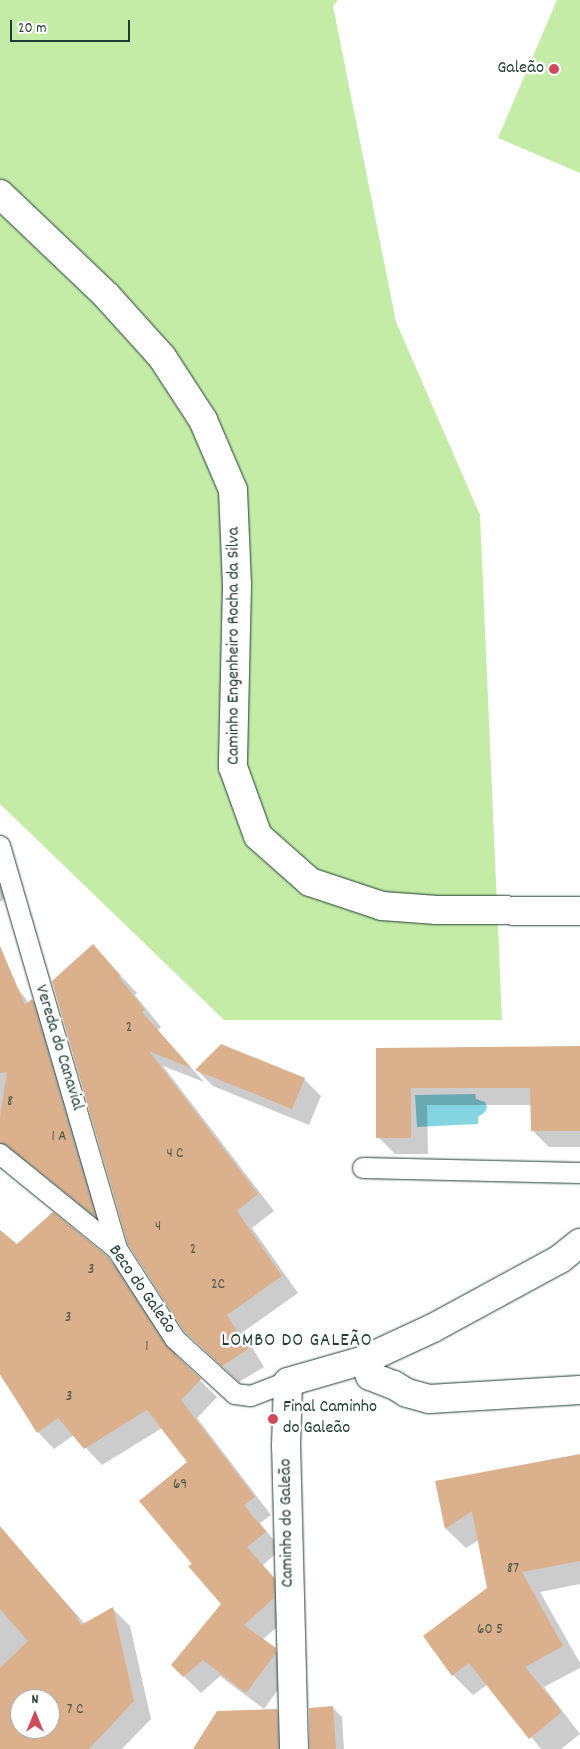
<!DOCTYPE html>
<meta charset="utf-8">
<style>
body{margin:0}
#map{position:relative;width:580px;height:1749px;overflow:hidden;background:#fff;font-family:Dekko,sans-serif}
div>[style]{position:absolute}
.green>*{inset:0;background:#c4eca7}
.water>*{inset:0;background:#84d5df}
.shadow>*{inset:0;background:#0003}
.building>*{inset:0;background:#dbb08c}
.roads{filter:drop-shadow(0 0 1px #1f3d34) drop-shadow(0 0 1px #1f3d34)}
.service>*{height:20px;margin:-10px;padding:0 10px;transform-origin:10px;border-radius:10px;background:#fff}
.minor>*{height:28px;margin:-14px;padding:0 14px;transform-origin:14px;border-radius:14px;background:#fff}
.dots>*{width:14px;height:14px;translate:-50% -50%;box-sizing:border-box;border:2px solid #fff;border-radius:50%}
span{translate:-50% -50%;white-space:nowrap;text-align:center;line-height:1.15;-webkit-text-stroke:5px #fff;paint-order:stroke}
.number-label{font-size:15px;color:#4e5a4a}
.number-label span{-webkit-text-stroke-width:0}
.poi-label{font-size:18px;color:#1f3d34}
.right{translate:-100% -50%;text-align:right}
.left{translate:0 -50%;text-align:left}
.street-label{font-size:18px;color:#1f3d34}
.neighbourhood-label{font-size:19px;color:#1f3d34;letter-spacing:1px}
.north{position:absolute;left:10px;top:1689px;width:50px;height:50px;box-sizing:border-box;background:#fff;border:1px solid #a5b1ae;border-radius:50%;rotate:0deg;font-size:14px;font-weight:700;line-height:20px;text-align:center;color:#1f3d34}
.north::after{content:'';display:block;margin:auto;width:18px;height:22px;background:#d1495b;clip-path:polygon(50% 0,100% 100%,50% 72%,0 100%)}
.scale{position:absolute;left:10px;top:20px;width:120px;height:22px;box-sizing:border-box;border:2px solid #1f3d34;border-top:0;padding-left:6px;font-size:15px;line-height:18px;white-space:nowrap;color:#1f3d34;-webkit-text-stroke:4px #fff;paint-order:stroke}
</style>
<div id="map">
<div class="green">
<div style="clip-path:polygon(0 0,338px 0,333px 6px,396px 322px,480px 515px,502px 1020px,224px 1020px,0 804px)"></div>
<div style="clip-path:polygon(557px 0,580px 0,580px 173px,498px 138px)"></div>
</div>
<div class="water">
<div style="clip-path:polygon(475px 1094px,476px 1099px,485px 1102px,487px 1107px,485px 1112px,478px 1117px,478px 1124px,417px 1127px,415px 1095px)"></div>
</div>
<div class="shadow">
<div style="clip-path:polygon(0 867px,8px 896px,0 902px)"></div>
<div style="clip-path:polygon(93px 946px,137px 993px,135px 995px,161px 1027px,158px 1030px,204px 1082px,163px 1066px,274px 1211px,252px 1228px,298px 1293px,243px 1332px,264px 1367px,239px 1382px,203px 1348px)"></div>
<div style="clip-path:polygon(0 966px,29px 1003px,32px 1000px,50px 1018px,111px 1231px,27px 1162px,17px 1160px,0 1148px)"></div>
<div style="clip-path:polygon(580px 1048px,580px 1147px,549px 1147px,532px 1130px,532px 1105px,427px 1105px,428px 1154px,395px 1154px,378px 1137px,377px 1049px)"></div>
<div style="clip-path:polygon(197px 1070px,304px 1079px,321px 1096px,309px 1125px,213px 1086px)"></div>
<div style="clip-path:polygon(0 1231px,17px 1246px,107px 1258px,125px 1275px,180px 1361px,217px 1397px,197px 1418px,271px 1515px,260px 1523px,281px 1549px,263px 1565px,290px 1596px,291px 1615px,262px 1640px,292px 1666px,292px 1670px,264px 1709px,220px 1676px,201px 1693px,172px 1665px,223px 1604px,194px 1564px,188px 1462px,162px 1428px,102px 1465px,74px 1435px,54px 1449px,38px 1432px,0 1375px)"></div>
<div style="clip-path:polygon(580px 1455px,580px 1584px,540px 1592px,580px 1663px,580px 1668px,544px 1687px,580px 1734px,561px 1749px,541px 1749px,488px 1684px,473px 1695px,453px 1675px,489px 1589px,479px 1540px,466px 1548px,446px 1529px,437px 1482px)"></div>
<div style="clip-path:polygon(evenodd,2px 1530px,85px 1624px,113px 1609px,130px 1626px,151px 1719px,122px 1749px,0 1749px,0 1532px,2px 1530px,20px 1699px,50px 1699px,50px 1729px,20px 1729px,20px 1699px)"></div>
<div style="clip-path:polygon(333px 1708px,342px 1717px,344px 1749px,309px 1749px,310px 1709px)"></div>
<div style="clip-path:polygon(277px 1710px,294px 1727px,295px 1749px,205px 1749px)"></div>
</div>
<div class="building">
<div style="clip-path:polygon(93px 944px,121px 976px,119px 977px,145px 1010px,142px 1012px,191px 1068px,149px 1051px,258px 1194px,237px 1211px,282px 1276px,227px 1315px,248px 1349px,222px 1366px,184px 1331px,128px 1244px,52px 981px)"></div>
<div style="clip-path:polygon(0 946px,25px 1005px,32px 999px,95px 1216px,7px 1145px,0 1142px,0 1117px,7px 1072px,0 1073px)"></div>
<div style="clip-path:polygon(221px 1044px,305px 1078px,292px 1109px,195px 1070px)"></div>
<div style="clip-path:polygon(580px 1046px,580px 1131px,531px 1131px,530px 1088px,411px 1088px,411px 1138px,376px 1138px,376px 1048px)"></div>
<div style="clip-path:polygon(53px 1212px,108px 1257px,165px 1345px,201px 1379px,181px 1400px,255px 1497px,244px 1505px,266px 1532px,247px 1547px,274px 1578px,274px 1598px,244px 1625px,276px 1648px,276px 1653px,246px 1693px,203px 1660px,183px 1677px,171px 1665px,221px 1604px,188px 1566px,192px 1564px,139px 1501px,187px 1462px,147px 1410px,84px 1449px,58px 1418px,37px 1433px,0 1374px,0 1230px,17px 1244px)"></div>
<div style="clip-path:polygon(580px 1454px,580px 1561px,522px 1572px,563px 1646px,525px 1667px,562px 1712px,529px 1739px,469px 1663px,452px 1676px,423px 1636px,487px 1588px,472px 1511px,445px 1529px,435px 1481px)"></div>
<div style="clip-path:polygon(evenodd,0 1526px,75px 1614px,81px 1625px,113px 1607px,134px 1701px,89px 1749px,0 1749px,0 1668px,28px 1641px,0 1609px,0 1526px,20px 1699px,50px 1699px,50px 1729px,20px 1729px,20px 1699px)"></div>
<div style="clip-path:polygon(333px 1706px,336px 1749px,310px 1749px,309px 1708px)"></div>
<div style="clip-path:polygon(277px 1709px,278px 1749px,193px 1749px,217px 1711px)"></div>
</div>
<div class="roads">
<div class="service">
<div style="left:0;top:846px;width:420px;rotate:73.8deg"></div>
<div style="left:0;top:1154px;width:151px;rotate:39.1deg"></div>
<div style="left:117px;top:1249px;width:107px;rotate:57.2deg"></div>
<div style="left:175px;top:1339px;width:81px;rotate:42.5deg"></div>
<div style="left:235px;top:1394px;width:16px;rotate:7deg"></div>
<div style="left:251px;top:1396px;width:40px;rotate:-21deg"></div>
<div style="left:363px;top:1168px;width:217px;rotate:1.3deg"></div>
</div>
<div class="minor">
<div style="left:0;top:194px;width:146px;rotate:43.6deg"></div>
<div style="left:106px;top:295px;width:84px;rotate:47.9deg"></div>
<div style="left:162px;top:357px;width:75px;rotate:56.9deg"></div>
<div style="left:203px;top:420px;width:76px;rotate:66.8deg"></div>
<div style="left:233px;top:490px;width:95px;rotate:87.6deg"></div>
<div style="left:237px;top:585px;width:182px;rotate:91.3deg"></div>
<div style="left:233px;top:767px;width:73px;rotate:70.1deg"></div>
<div style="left:258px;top:836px;width:69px;rotate:41.5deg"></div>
<div style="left:310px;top:882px;width:76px;rotate:18.4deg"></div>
<div style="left:382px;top:906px;width:55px;rotate:4.2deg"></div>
<div style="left:437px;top:910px;width:143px;rotate:0.4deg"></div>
<div style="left:364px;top:1360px;width:17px;rotate:69deg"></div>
<div style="left:370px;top:1376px;width:26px;rotate:21deg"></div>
<div style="left:394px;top:1385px;width:15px;rotate:32deg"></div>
<div style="left:407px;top:1393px;width:23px;rotate:15deg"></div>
<div style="left:429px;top:1399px;width:151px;rotate:-3.4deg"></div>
<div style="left:294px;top:1749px;width:303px;rotate:-91.5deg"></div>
<div style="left:286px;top:1446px;width:64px;rotate:-88.2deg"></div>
<div style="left:288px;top:1382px;width:79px;rotate:-16.1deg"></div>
<div style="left:364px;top:1360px;width:76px;rotate:-24.9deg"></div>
<div style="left:433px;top:1328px;width:145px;rotate:-28.5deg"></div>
<div style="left:560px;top:1259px;width:26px;rotate:-39deg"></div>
</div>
</div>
<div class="dots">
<div style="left:554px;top:69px;background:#d1495b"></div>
<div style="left:273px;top:1419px;background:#d1495b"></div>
</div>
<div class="number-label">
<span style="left:129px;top:1029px">2</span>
<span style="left:10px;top:1103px">8</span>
<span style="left:59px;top:1138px">1 A</span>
<span style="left:175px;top:1155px">4 C</span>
<span style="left:158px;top:1228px">4</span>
<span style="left:193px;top:1251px">2</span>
<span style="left:91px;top:1271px">3</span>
<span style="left:218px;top:1286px">2C</span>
<span style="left:68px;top:1319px">3</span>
<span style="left:147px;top:1348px">1</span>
<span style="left:69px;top:1398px">3</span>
<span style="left:180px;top:1486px">69</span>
<span style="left:513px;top:1570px">87</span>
<span style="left:490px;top:1631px">60 5</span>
<span style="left:75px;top:1711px">7 C</span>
</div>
<div class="poi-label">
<span class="right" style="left:544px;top:69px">Galeão</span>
<span class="left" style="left:283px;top:1419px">Final Caminho<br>do Galeão</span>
</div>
<div class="street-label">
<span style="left:235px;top:646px;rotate:-90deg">Caminho Engenheiro Rocha da Silva</span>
<span style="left:58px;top:1048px;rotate:73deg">Vereda do Canavial</span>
<span style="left:141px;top:1290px;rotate:55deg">Beco do Galeão</span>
<span style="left:288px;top:1523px;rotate:-91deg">Caminho do Galeão</span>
</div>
<div class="neighbourhood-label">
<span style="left:297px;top:1342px">LOMBO DO GALEÃO</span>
</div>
<div class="north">N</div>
<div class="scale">20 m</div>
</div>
